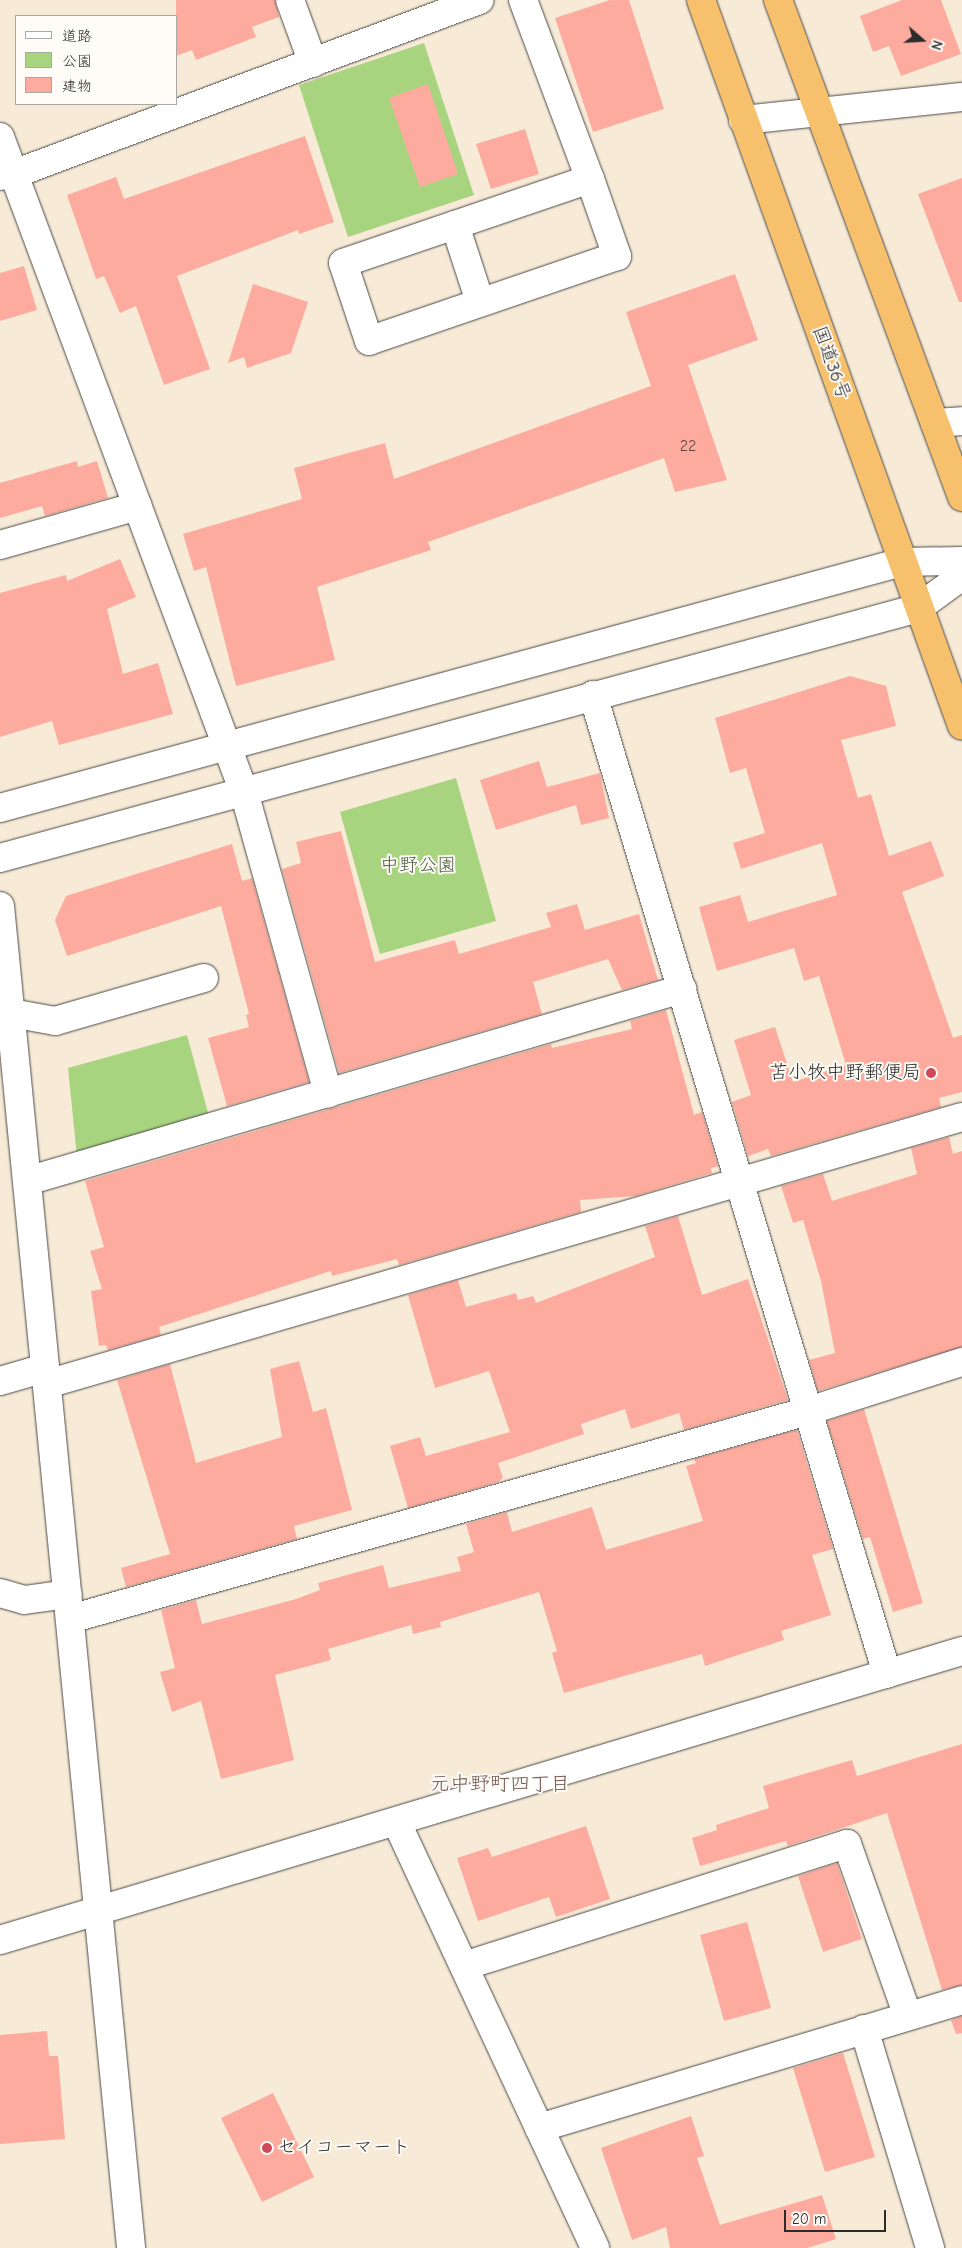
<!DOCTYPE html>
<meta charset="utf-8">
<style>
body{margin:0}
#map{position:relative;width:962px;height:2248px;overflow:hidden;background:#f7ebd8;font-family:"Comic Neue","Klee One",sans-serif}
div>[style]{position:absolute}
.green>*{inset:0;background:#a8d480}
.building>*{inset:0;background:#fdab9e}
.roads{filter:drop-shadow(0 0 1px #4a4845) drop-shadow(0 0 1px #4a4845)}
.minor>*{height:28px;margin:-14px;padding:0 14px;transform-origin:14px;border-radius:14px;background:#fff}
.highway>*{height:28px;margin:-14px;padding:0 14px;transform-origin:14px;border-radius:14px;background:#f7c06c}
.dots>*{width:14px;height:14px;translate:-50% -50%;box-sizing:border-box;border:2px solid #fdfcf7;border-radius:50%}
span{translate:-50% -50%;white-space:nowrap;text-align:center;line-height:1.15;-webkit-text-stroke:4px #fdfcf7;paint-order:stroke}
.number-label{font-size:16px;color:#604b48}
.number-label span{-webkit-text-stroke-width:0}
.street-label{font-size:19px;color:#2b2b2b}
.park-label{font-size:19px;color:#505e44}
.poi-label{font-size:19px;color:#2b2b2b}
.right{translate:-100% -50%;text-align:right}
.left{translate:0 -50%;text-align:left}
.neighbourhood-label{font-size:20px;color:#745853}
.legend{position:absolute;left:15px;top:15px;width:162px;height:90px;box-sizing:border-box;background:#fdfcf7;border:1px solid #a9a8a5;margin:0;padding:6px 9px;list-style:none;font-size:15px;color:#2b2b2b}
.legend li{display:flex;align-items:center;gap:10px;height:25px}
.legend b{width:25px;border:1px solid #a9a8a5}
.north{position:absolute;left:897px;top:15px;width:50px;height:50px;-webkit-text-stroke:4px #fdfcf7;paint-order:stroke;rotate:109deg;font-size:14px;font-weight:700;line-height:20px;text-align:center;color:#2b2b2b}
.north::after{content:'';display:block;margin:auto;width:18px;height:22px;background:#2b2b2b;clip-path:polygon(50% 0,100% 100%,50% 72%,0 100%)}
.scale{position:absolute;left:784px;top:2210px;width:102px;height:22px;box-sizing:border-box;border:2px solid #2b2b2b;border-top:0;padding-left:6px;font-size:15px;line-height:18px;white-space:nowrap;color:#2b2b2b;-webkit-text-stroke:4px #fdfcf7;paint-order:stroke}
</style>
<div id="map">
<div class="green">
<div style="clip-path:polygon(424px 43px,474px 195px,348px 237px,299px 85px)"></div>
<div style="clip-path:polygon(456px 778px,496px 921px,380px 954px,340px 812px)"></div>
<div style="clip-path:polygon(187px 1035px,210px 1120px,77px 1157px,68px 1068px)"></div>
</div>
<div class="building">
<div style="clip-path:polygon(176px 0,275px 0,279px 17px,252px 27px,256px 37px,196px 60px,192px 50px,176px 56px)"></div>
<div style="clip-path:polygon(610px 0,629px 0,664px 109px,593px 132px,555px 18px)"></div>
<div style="clip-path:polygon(902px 0,941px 0,961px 54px,901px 76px,889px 46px,873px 52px,860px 16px)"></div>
<div style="clip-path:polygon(428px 84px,458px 174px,420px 187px,389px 98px)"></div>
<div style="clip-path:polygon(525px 129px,539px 174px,491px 189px,476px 144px)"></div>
<div style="clip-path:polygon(305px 136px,334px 222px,299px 234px,298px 230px,177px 276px,210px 369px,164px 385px,136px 306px,120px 313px,104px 276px,96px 279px,67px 195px,116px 177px,124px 199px)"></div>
<div style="clip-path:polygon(962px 178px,962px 302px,959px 302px,918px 194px)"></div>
<div style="clip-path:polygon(24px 266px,37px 310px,0 321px,0 273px)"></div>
<div style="clip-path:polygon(735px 274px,758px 340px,688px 365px,727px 480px,675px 492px,664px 458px,428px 542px,431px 550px,317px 587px,335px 660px,236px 686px,206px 567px,194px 571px,183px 534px,302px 499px,294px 468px,385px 443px,394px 479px,651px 386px,626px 312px)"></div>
<div style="clip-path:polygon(253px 284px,308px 302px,291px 353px,247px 368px,244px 357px,228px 363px)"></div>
<div style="clip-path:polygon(77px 461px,78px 467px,97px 461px,108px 498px,45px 516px,42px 506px,0 518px,0 483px)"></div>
<div style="clip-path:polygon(120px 559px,136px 597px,107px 609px,123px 674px,158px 663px,173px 714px,59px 745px,52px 721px,0 737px,0 593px,66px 575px,67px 581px)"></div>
<div style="clip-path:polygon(850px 676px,886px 686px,896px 726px,841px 740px,858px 798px,871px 794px,889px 856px,931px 841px,944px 876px,902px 892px,953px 1038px,962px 1035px,962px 1092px,939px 1098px,941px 1107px,771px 1156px,768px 1149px,748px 1156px,732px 1102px,751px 1095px,734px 1040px,775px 1027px,793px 1082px,846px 1065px,819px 976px,804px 981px,794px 948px,717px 971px,699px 907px,740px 895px,748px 922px,837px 895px,822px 843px,741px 869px,733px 843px,765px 833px,746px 768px,730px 773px,715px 718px)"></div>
<div style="clip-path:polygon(539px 761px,547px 787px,600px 773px,609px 818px,581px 825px,576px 805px,496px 830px,480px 780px)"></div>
<div style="clip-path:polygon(341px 831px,375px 962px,455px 940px,459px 954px,551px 927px,546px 913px,577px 904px,585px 930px,639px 914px,658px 980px,622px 990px,608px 959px,533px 982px,542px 1014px,339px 1073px,282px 869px,301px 863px,296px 842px)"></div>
<div style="clip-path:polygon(232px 844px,242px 881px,252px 878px,309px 1082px,227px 1106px,208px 1038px,249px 1027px,246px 1015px,249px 1014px,221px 906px,67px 956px,55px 920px,66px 896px)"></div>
<div style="clip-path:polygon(666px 1010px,694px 1115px,702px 1112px,718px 1166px,711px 1168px,712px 1173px,636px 1196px,580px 1200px,581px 1212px,399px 1265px,397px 1259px,332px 1276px,331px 1271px,159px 1327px,161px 1335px,108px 1350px,106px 1345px,99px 1346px,91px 1291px,102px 1289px,90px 1251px,104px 1247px,85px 1181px,551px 1044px,552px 1048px,632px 1029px,630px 1021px)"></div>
<div style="clip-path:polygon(949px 1137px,953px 1154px,962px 1151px,962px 1347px,818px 1391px,809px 1360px,835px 1353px,821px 1281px,803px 1220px,793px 1223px,781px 1186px,823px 1174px,832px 1201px,917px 1174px,911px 1148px)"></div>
<div style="clip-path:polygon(678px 1216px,702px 1295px,748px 1279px,788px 1400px,684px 1430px,679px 1413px,631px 1429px,625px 1409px,581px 1424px,584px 1434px,498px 1463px,503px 1478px,498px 1482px,408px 1508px,390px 1446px,420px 1437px,426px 1456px,510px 1432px,489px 1371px,435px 1388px,408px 1295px,458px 1280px,466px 1307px,516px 1293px,518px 1300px,533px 1296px,536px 1303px,655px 1257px,645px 1226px)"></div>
<div style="clip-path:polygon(299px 1361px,313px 1412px,326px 1408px,352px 1510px,294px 1526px,297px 1539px,126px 1587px,121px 1568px,170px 1554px,117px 1380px,170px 1364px,196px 1463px,282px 1437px,270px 1369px)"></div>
<div style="clip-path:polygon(864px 1409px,923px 1603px,893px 1612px,870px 1537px,863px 1539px,827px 1421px)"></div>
<div style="clip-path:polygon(797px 1430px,833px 1549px,812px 1555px,831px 1615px,781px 1631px,784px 1640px,705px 1666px,702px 1654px,564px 1693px,552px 1653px,557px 1651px,539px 1592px,440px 1622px,441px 1627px,413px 1634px,411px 1625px,328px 1649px,331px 1660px,275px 1675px,294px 1760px,221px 1779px,201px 1701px,172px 1712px,160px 1672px,175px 1668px,161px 1610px,196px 1600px,202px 1624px,296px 1599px,320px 1590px,318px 1583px,383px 1565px,389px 1588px,461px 1571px,457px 1557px,474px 1552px,466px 1524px,507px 1512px,512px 1532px,592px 1507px,606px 1550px,703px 1521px,686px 1466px,696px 1463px,694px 1459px)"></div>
<div style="clip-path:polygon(962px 1744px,962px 1985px,942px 1990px,887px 1813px,788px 1846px,786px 1841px,700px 1866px,692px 1838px,717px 1830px,716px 1825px,769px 1808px,763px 1786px,852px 1760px,857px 1776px)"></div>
<div style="clip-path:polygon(586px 1826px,610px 1899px,556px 1917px,549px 1897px,478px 1921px,457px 1858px,488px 1848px,492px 1857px)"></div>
<div style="clip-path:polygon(837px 1863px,862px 1939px,823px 1952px,798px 1876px)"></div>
<div style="clip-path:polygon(747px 1922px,771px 2008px,724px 2021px,700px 1935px)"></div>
<div style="clip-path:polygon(962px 2016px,962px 2033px,956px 2034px,951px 2020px)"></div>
<div style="clip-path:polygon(47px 2031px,49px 2056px,58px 2056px,65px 2139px,0 2144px,0 2035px)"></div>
<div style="clip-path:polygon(843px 2053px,875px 2157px,825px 2172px,793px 2068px)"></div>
<div style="clip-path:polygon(273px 2093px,314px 2177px,262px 2202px,221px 2118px)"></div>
<div style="clip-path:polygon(691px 2116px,704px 2156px,697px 2158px,720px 2225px,822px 2195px,836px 2239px,807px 2248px,670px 2248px,666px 2227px,632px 2240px,601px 2148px)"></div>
</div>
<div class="roads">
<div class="minor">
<div style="left:290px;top:0;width:67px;rotate:69.9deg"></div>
<div style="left:523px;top:0;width:191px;rotate:69.5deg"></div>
<div style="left:590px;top:179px;width:82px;rotate:70.7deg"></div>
<div style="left:617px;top:256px;width:262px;rotate:161.1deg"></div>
<div style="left:369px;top:341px;width:82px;rotate:-108.4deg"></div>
<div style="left:343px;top:263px;width:261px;rotate:-18.8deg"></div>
<div style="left:743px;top:120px;width:220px;rotate:-6deg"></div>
<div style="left:0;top:137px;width:699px;rotate:69.57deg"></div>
<div style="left:244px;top:792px;width:313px;rotate:74.4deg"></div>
<div style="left:0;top:176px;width:14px;rotate:-8deg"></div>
<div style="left:14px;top:174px;width:497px;rotate:-20.5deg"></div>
<div style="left:455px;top:225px;width:81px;rotate:72deg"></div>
<div style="left:935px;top:423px;width:27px;rotate:-4deg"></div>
<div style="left:0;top:545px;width:143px;rotate:-15.8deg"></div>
<div style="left:593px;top:695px;width:1022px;rotate:73.28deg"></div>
<div style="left:0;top:808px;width:935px;rotate:-15.26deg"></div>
<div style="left:902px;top:562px;width:60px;rotate:-1deg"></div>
<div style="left:0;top:858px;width:951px;rotate:-15.23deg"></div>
<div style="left:918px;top:608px;width:54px;rotate:-36deg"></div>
<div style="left:0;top:906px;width:1348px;rotate:84.42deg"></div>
<div style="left:11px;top:1013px;width:45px;rotate:10.3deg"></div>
<div style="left:55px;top:1021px;width:155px;rotate:-16.1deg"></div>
<div style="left:27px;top:1181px;width:683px;rotate:-16.34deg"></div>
<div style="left:0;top:1381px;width:47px;rotate:-16.1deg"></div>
<div style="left:47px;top:1384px;width:953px;rotate:-16.27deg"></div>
<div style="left:0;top:1593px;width:25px;rotate:16deg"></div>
<div style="left:24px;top:1600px;width:44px;rotate:-7.8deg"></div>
<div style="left:70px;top:1619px;width:767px;rotate:-15.74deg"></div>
<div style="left:808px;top:1411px;width:162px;rotate:-17.7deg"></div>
<div style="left:397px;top:1823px;width:469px;rotate:65deg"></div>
<div style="left:0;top:1940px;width:1004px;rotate:-16.72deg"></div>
<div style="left:464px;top:1966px;width:402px;rotate:-17.7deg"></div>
<div style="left:847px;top:1844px;width:182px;rotate:70.5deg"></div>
<div style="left:864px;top:2029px;width:229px;rotate:73.2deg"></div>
<div style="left:539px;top:2128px;width:442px;rotate:-16.8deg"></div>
</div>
<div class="highway">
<div style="left:701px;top:0;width:771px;rotate:70.23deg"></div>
<div style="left:778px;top:0;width:530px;rotate:69.68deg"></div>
</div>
</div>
<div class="dots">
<div style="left:931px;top:1073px;background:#d1495b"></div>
<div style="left:267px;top:2148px;background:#d1495b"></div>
</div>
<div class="number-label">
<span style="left:688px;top:446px">22</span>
</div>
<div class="street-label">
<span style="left:831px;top:363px;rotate:70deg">国道36号</span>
</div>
<div class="park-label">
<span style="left:418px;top:866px">中野公園</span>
</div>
<div class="poi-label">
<span class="right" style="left:921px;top:1073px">苫小牧中野郵便局</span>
<span class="left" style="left:277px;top:2148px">セイコーマート</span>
</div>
<div class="neighbourhood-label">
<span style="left:500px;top:1783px">元中野町四丁目</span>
</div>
<ul class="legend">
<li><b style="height:6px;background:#fff"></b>道路</li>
<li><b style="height:14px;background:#a8d480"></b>公園</li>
<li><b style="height:14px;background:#fdab9e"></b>建物</li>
</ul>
<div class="north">N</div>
<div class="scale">20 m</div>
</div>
